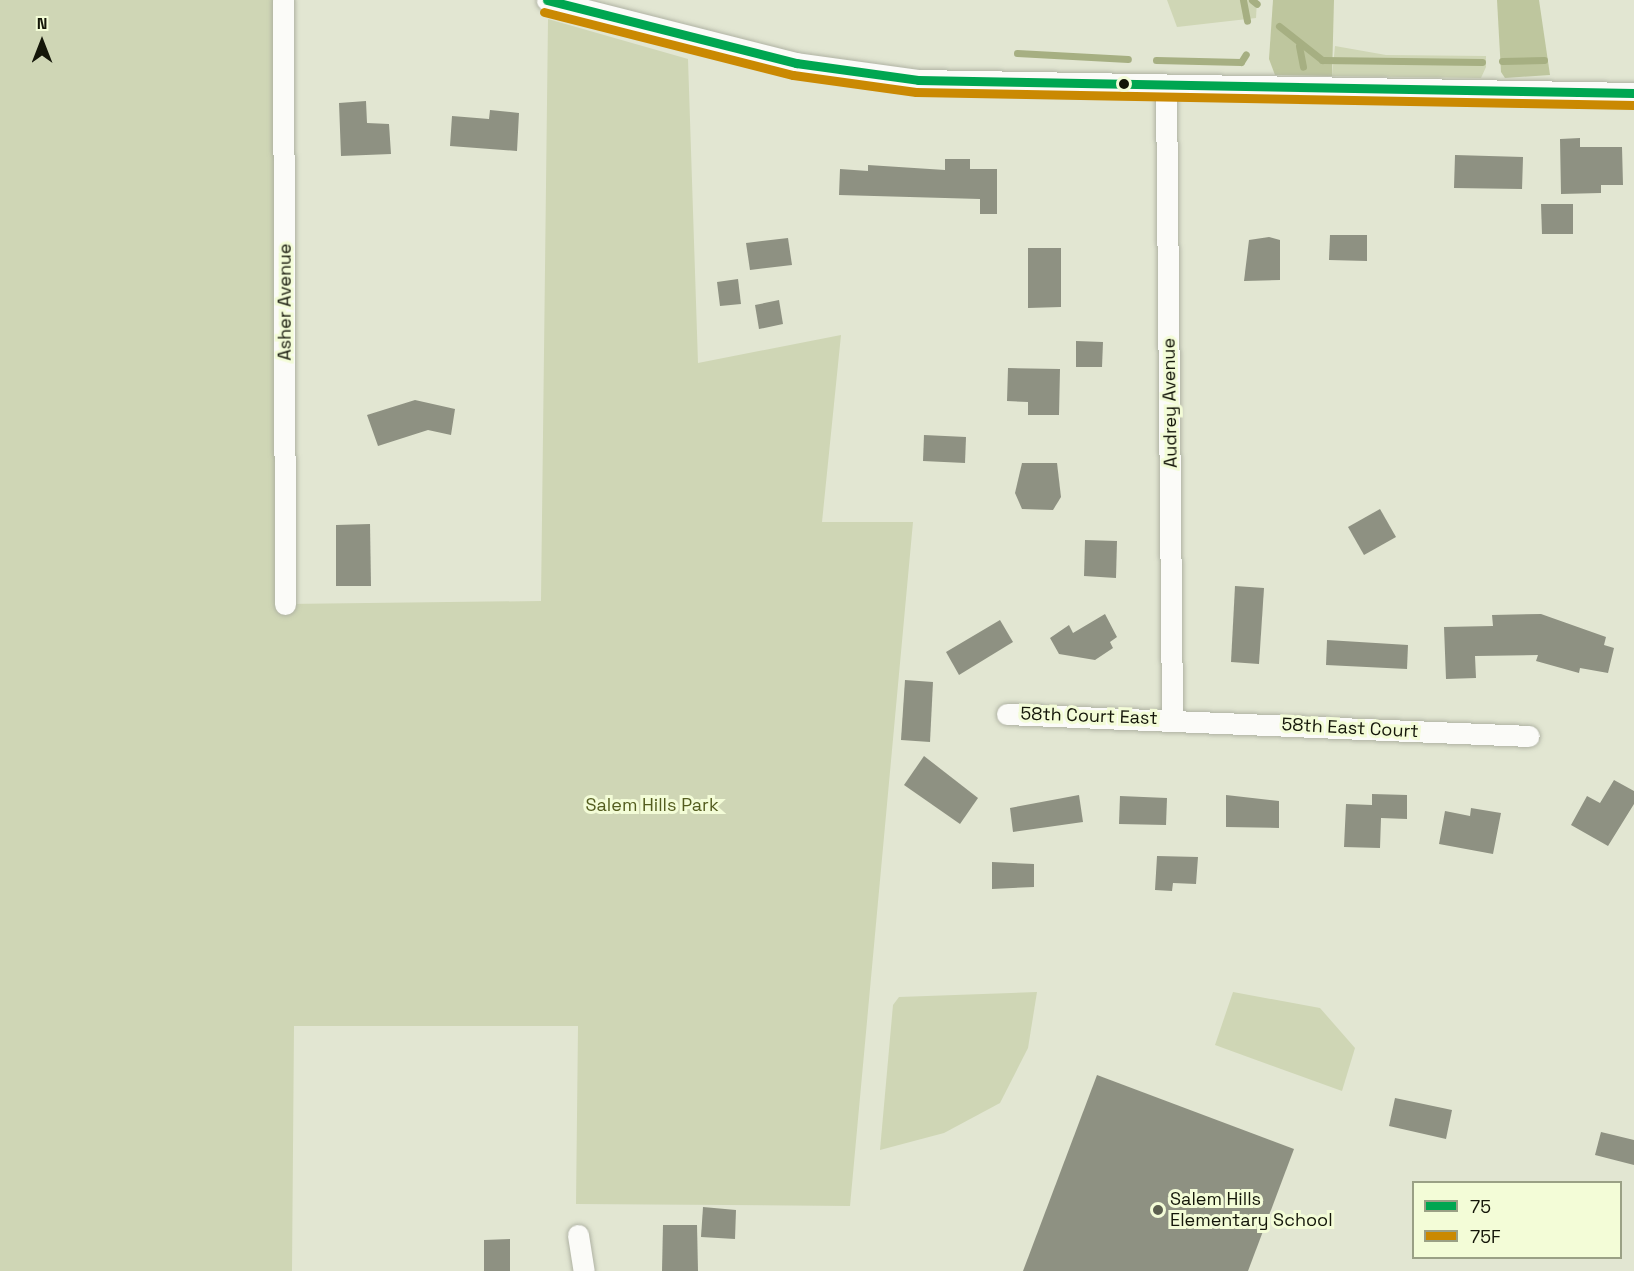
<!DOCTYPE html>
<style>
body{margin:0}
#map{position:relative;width:1634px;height:1271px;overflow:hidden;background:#e2e6d2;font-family:"Space Grotesk",sans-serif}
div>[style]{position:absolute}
.green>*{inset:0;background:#cfd6b5}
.forest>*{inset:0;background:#bec69e}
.stream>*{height:7px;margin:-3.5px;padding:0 3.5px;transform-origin:3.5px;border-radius:3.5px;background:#a6af82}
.building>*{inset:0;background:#8e9182}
.roads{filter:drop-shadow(0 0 2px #afb2a3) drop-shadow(0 0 2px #afb2a3)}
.minor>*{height:21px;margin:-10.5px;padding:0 10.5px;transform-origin:10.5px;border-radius:10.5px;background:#fbfbf8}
.bus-1>*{height:9px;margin:-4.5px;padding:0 4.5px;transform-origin:4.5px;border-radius:4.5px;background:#00a651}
.bus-2>*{height:9px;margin:-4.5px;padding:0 4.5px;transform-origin:4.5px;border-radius:4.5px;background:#ca8902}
.dots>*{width:16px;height:16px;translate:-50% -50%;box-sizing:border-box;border:3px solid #f3fcd7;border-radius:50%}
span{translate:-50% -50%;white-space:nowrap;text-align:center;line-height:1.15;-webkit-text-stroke:6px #f3fcd7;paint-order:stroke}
.street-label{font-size:18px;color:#141609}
.park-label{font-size:18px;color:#535c1e}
.poi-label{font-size:18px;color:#141609}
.left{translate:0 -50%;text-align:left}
.legend{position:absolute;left:1412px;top:1181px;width:210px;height:78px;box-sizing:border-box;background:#f3fcd7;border:2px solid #9aa085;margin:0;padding:8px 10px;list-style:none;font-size:18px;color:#141609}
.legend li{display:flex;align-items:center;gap:12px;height:30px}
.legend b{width:30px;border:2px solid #9aa085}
.north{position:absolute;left:12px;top:12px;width:60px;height:60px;-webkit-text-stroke:4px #f3fcd7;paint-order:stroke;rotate:0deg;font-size:16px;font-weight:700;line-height:24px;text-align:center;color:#141609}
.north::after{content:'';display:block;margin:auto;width:21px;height:27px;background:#141609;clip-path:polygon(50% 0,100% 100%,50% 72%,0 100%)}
</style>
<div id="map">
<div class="green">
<div style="clip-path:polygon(0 0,283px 0,286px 604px,541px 601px,548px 19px,688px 59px,698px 363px,841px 335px,822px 522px,913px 522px,850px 1206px,576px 1204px,578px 1026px,294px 1026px,292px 1271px,0 1271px)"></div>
<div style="clip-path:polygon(1167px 0,1257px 0,1256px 18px,1177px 27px)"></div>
<div style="clip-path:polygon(1335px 46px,1386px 55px,1486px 56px,1486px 67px,1481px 78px,1332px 76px)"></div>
<div style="clip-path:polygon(1037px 992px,1028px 1048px,1000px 1103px,944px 1133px,880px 1150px,893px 1005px,899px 997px)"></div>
<div style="clip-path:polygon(1233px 992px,1320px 1008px,1355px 1048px,1342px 1091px,1215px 1045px)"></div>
</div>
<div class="forest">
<div style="clip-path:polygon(1273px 0,1334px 0,1332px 76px,1275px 75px,1269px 59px)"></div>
<div style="clip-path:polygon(1497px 0,1539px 0,1550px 75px,1505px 78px,1501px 72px)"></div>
</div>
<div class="stream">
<div style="left:1243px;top:0;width:21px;rotate:79deg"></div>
<div style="left:1252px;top:0;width:6px;rotate:39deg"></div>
<div style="left:1279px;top:26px;width:55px;rotate:38.3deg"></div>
<div style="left:1322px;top:60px;width:160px;rotate:0.7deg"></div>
<div style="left:1299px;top:46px;width:21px;rotate:79deg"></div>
<div style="left:1017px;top:53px;width:111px;rotate:3.1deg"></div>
<div style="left:1156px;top:60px;width:85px;rotate:1.3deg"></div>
<div style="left:1241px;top:62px;width:9px;rotate:-58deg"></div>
<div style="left:1502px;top:61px;width:42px;rotate:-1.4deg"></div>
</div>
<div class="building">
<div style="clip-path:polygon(366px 101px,367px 123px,389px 124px,391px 154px,341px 156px,339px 103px)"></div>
<div style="clip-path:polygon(490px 110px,519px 113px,517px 151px,450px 146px,452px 116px,489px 119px)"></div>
<div style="clip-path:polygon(1580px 138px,1580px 147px,1622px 147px,1623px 185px,1601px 185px,1601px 193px,1561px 194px,1560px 139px)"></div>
<div style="clip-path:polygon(1455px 155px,1523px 157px,1522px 189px,1454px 188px)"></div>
<div style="clip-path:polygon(945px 159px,970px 159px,970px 169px,997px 169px,997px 214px,980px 214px,980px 199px,839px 195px,840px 169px,868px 171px,868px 165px,945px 170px)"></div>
<div style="clip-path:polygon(1541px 204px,1573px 204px,1573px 234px,1542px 234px)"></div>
<div style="clip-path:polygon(1330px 235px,1367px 235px,1367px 261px,1329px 260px)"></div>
<div style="clip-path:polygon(1269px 237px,1280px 240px,1280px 280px,1244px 281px,1249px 240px)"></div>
<div style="clip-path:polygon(788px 238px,792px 265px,750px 270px,746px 243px)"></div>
<div style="clip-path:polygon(1028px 248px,1061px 248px,1061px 307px,1028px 308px)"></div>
<div style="clip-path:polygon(738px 279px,741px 304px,720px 306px,717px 282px)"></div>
<div style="clip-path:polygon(779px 300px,783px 324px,759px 329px,755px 305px)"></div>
<div style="clip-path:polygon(1076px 341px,1103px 342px,1102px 367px,1076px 367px)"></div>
<div style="clip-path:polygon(1008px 368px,1060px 369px,1059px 415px,1028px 415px,1028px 402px,1007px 401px)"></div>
<div style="clip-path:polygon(415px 400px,455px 409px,451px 435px,428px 430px,378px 446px,367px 415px)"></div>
<div style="clip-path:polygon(924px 435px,966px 437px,965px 463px,923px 461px)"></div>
<div style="clip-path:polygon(1022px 463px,1057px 463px,1061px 497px,1053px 510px,1022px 509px,1015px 493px)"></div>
<div style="clip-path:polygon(1380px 509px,1396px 537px,1364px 555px,1348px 527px)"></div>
<div style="clip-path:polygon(370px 524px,371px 586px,336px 586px,336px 525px)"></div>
<div style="clip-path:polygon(1085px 540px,1117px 541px,1116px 578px,1084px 576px)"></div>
<div style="clip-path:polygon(1235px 586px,1264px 588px,1259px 664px,1231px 662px)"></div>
<div style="clip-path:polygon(1105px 614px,1117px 637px,1110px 642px,1113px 648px,1095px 660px,1059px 654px,1050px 638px,1069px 625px,1073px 633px)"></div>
<div style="clip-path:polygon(1541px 614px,1606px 637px,1604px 645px,1614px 648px,1608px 673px,1580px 668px,1579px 673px,1536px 661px,1538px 655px,1475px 656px,1476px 678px,1446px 679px,1444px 627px,1493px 626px,1492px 615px)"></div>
<div style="clip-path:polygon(1000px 620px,1013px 642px,959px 675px,946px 652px)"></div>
<div style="clip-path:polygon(1327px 640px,1408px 645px,1407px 669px,1326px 665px)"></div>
<div style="clip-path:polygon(905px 680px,933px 682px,930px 742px,901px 740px)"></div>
<div style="clip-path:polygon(924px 756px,978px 798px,960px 824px,904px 785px)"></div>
<div style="clip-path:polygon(1614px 780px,1634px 791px,1634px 804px,1608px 846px,1571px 825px,1587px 796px,1600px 803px)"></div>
<div style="clip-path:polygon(1372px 794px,1407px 795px,1407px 819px,1381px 818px,1380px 848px,1344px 847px,1346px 804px,1372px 805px)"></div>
<div style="clip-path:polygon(1079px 795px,1083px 822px,1013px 832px,1010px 808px)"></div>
<div style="clip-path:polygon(1226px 795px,1279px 801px,1279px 828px,1226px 827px)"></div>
<div style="clip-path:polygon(1120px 796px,1167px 798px,1166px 825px,1119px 824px)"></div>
<div style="clip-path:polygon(1471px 808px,1501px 813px,1493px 854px,1439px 844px,1445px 811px,1470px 816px)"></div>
<div style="clip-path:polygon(1157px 856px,1198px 857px,1196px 884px,1173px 883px,1172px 891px,1155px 890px)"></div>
<div style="clip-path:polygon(992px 862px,1034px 864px,1034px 887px,992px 889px)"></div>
<div style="clip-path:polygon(1097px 1075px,1294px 1149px,1248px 1271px,1023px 1271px)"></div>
<div style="clip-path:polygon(1395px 1098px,1452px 1110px,1446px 1139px,1389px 1126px)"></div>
<div style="clip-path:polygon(1601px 1132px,1634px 1140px,1634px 1165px,1595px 1155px)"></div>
<div style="clip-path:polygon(703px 1207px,736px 1210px,735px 1239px,701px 1237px)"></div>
<div style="clip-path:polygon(663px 1225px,697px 1225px,698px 1271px,662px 1271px)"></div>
<div style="clip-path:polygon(510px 1239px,510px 1271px,484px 1271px,484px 1240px)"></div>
</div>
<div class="roads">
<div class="minor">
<div style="left:283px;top:0;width:604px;rotate:89.81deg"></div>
<div style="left:547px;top:0;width:257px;rotate:14.2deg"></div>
<div style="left:796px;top:63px;width:123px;rotate:7.9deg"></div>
<div style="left:918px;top:80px;width:716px;rotate:1.04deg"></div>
<div style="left:1166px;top:88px;width:630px;rotate:89.45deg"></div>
<div style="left:1007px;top:714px;width:522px;rotate:2.41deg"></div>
<div style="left:578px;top:1235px;width:36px;rotate:81deg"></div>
</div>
</div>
<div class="bus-1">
<div style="left:547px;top:0;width:257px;rotate:14.2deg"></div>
<div style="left:796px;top:63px;width:123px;rotate:7.9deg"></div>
<div style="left:918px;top:80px;width:716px;rotate:1.04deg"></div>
</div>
<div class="bus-2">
<div style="left:544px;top:12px;width:257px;rotate:14.2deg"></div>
<div style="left:793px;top:75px;width:124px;rotate:7.9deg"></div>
<div style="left:916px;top:92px;width:718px;rotate:1.04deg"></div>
</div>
<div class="dots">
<div style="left:1124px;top:84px;background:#141609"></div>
<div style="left:1158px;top:1210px;background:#5c5f4f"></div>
</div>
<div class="street-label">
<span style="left:285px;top:302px;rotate:-90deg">Asher Avenue</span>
<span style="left:1170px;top:403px;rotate:-91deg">Audrey Avenue</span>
<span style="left:1089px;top:716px;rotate:2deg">58th Court East</span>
<span style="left:1350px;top:728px;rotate:3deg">58th East Court</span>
</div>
<div class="park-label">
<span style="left:652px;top:805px">Salem Hills Park</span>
</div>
<div class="poi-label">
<span class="left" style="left:1170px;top:1210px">Salem Hills<br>Elementary School</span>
</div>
<ul class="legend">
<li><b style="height:8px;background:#00a651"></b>75</li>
<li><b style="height:8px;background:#ca8902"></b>75F</li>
</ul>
<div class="north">N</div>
</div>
